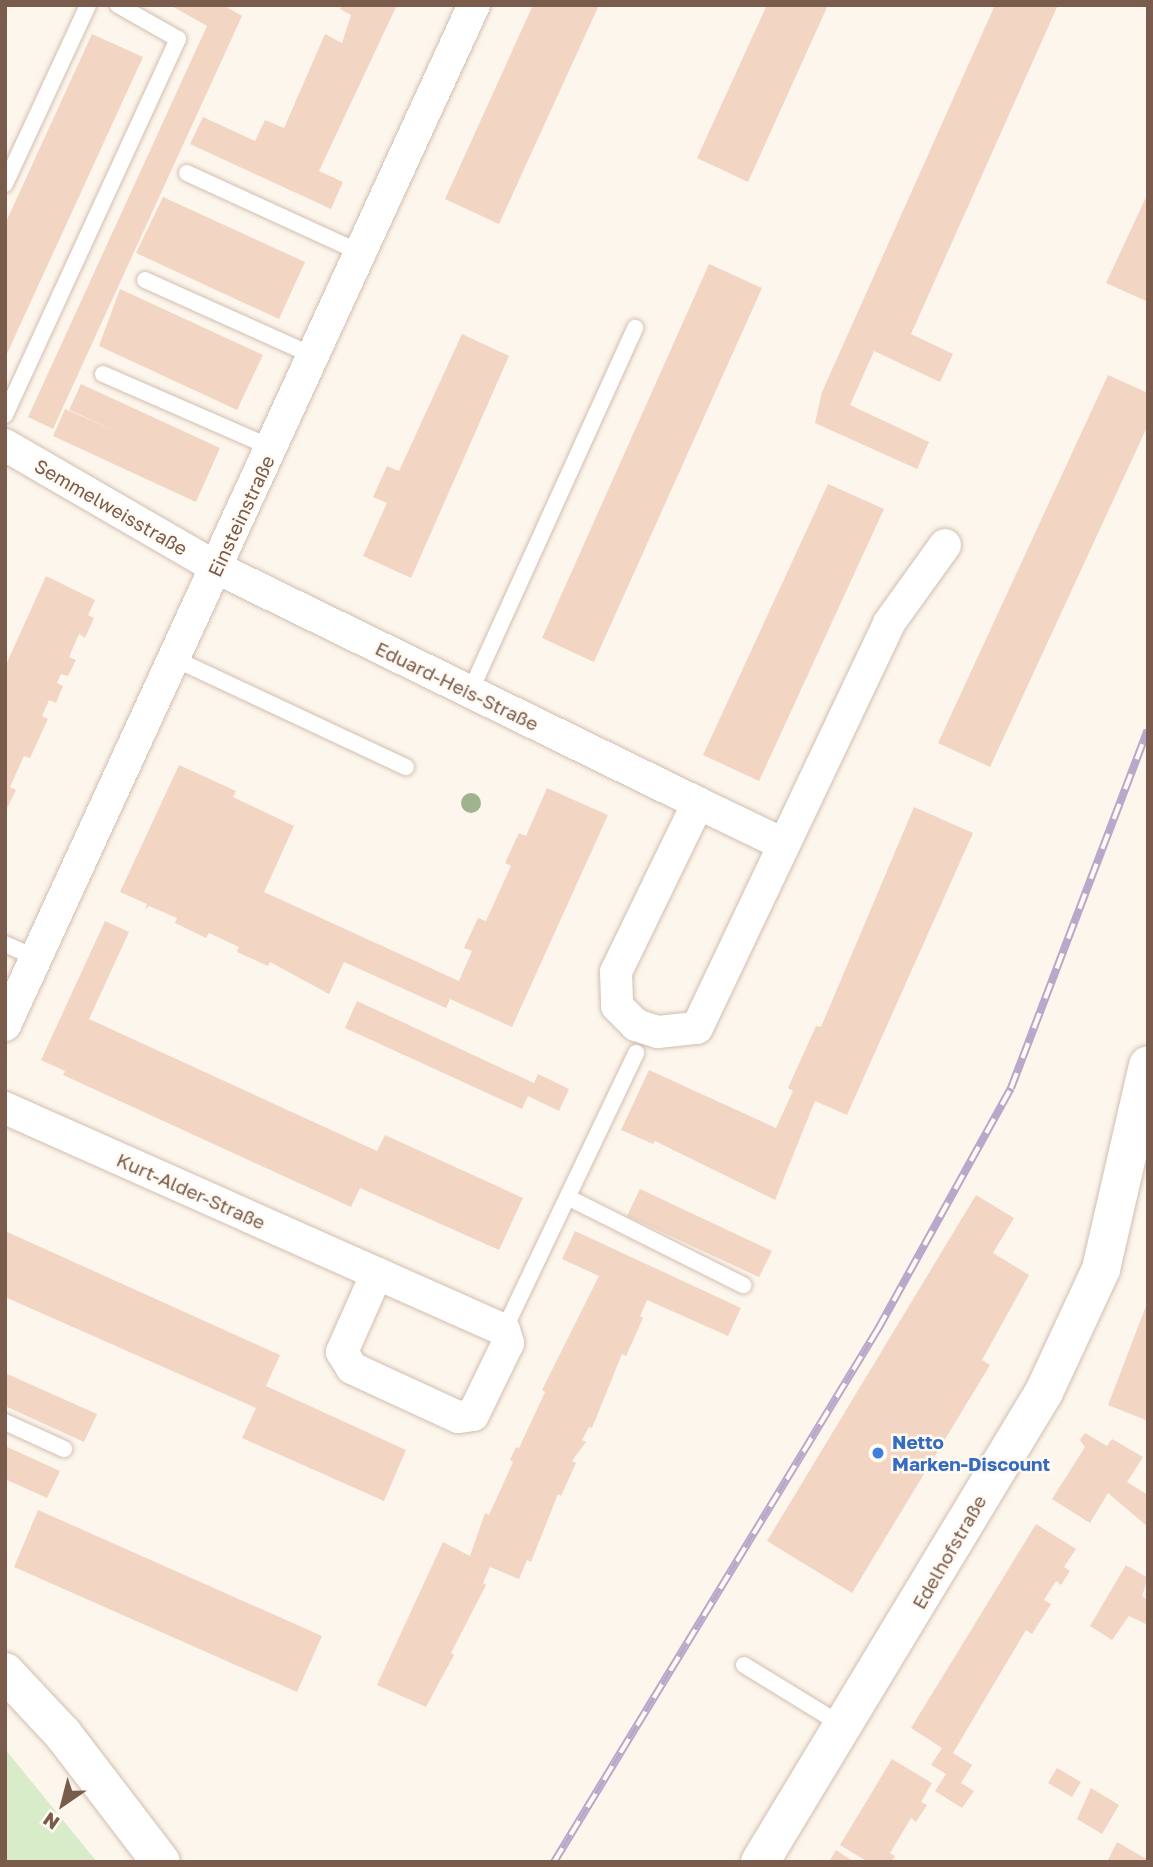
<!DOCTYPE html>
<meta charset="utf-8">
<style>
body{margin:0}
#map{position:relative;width:1153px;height:1867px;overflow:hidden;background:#fdf6ec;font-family:"Golos Text",sans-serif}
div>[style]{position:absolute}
.green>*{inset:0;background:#d8ecc9}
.building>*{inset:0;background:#f3d5c3}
.roads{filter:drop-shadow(0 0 2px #d1beb0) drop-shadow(0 0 2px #d1beb0)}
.lane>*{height:16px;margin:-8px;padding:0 8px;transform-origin:8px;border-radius:8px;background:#fff}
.street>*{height:32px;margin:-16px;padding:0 16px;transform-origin:16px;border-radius:16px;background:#fff}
.secondary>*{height:38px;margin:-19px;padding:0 19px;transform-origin:19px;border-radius:19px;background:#fff}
.rail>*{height:8px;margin-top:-4px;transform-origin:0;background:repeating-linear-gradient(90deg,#fffaf3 0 16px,#b9a8c9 0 32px);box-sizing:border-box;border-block:2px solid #b9a8c9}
.trees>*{width:20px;height:20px;margin:-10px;border-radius:50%;background:#a0b28e}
.dots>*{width:19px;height:19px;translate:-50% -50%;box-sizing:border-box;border:4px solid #fffaf3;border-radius:50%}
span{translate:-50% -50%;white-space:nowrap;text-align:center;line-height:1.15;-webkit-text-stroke:5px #fffaf3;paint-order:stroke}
.street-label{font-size:19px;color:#7a5c4d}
.shop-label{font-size:19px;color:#366cbe;font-weight:700}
.left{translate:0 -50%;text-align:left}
.frame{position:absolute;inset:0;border:7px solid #7a5c4d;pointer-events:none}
.north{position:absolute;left:28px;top:1769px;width:70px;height:70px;-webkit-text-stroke:5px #fffaf3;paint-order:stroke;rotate:215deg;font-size:19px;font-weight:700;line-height:28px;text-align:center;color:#7a5c4d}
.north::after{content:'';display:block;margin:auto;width:24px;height:32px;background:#7a5c4d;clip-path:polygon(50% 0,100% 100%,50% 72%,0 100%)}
</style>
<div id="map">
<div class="green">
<div style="clip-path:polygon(5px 1749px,97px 1862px,5px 1862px)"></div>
</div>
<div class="building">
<div style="clip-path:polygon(170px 5px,223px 5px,242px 16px,53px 429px,28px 417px,207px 26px)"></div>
<div style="clip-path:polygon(342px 5px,397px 5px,319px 171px,343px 182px,331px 209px,190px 144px,203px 117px,255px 141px,265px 120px,284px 128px,325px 34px,342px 43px,351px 15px,340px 9px)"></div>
<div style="clip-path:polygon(533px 5px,599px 5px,499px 224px,445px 199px)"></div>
<div style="clip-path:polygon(767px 5px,828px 5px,748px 182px,697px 158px)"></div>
<div style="clip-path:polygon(995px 5px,1058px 5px,911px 334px,953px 354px,940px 382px,874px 351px,850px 405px,929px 442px,917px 469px,815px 423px,822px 392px)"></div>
<div style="clip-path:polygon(92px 34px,143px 57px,5px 358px,5px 224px)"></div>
<div style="clip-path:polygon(1148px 193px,1148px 302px,1106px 283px)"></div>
<div style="clip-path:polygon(163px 197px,305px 262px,279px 319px,136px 253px)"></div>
<div style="clip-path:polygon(709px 264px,762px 288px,594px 662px,542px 638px)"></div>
<div style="clip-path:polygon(120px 289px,263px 355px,237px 410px,99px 346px)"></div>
<div style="clip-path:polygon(462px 334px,509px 356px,411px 578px,363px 556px,387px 503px,373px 497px,387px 466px,399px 471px)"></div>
<div style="clip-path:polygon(1108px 375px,1148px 393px,1148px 425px,990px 767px,938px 743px)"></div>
<div style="clip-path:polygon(81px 384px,220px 448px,196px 502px,53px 436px,65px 409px,125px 435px,69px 410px)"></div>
<div style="clip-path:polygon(828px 484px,884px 509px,759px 781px,703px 755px)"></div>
<div style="clip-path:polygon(46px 576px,95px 600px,88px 615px,94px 618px,85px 638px,79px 634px,69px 657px,76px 660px,68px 676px,61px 674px,57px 683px,63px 686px,56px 703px,49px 700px,42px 716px,48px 719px,30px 758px,24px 756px,10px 787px,16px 790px,7px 808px,5px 667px)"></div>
<div style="clip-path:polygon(179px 765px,236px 791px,233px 797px,294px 826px,264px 892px,459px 981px,472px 951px,464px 948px,478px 918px,486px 921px,511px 866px,505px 863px,519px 833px,526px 836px,547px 788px,608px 815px,512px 1027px,450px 999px,446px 1008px,344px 962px,329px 994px,270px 962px,268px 966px,237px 952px,239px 947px,209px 933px,206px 938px,175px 923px,177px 918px,149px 906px,145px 910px,147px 904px,120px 892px)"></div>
<div style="clip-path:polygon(914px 807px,973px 833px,847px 1115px,815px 1101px,775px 1200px,655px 1141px,653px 1144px,621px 1130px,649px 1070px,776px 1128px,793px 1091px,788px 1088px,816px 1026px,821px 1027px)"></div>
<div style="clip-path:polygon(105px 921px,129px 932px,89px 1019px,377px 1151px,385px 1135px,523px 1198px,499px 1250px,360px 1188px,351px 1207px,63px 1075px,65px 1071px,41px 1060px)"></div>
<div style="clip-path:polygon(357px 1001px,534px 1083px,538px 1074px,569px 1089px,559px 1111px,528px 1096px,522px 1109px,345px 1028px)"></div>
<div style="clip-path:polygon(640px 1189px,772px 1251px,759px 1277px,627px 1216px)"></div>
<div style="clip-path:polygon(976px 1195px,1014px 1218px,993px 1253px,1029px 1275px,982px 1360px,990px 1365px,852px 1593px,767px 1541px)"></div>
<div style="clip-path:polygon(5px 1231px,280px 1355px,266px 1386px,406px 1450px,384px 1501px,242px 1438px,256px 1408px,5px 1297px)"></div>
<div style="clip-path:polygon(575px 1231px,741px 1308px,728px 1336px,647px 1300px,640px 1316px,643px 1318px,626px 1356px,622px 1354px,592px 1428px,589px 1427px,582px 1440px,586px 1442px,572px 1461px,576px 1463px,561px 1496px,558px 1494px,531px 1562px,527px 1560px,519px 1579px,490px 1567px,483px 1583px,486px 1585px,451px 1653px,454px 1655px,426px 1707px,377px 1685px,443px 1542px,470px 1556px,485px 1513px,489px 1515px,513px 1462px,510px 1460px,516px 1447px,519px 1448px,545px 1392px,542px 1390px,599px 1276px,562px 1259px)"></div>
<div style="clip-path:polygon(1148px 1301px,1148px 1421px,1108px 1405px)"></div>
<div style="clip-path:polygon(5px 1373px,97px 1414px,84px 1442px,5px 1406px)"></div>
<div style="clip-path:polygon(1085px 1433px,1107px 1446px,1112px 1439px,1143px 1457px,1127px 1482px,1148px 1495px,1148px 1527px,1108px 1493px,1090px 1523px,1052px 1499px,1085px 1447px,1080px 1440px)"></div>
<div style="clip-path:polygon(5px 1446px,60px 1471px,47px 1498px,5px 1479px)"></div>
<div style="clip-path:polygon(38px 1510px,322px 1636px,297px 1692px,14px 1567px)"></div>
<div style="clip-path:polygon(1036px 1524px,1076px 1549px,1064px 1567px,1070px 1571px,1061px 1585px,1056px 1581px,1044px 1600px,1051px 1604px,1032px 1634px,1026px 1630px,953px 1753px,972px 1765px,961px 1783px,974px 1791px,962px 1808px,935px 1791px,946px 1774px,931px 1765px,942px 1748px,911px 1728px)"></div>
<div style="clip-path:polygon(1126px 1565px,1148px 1578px,1142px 1596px,1148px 1600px,1148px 1625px,1129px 1616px,1112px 1640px,1090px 1626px)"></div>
<div style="clip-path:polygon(892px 1759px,932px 1783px,921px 1802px,927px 1805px,916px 1822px,911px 1818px,890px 1853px,895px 1856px,891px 1862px,868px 1862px,840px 1845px)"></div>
<div style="clip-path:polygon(1057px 1768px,1081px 1782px,1072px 1797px,1048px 1783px)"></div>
<div style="clip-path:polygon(1091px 1788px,1119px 1805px,1102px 1834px,1077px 1819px)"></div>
<div style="clip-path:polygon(1117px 1842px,1148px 1860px,1148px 1862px,1107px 1862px)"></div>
<div style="clip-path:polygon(836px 1850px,854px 1862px,829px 1862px)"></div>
</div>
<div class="roads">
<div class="lane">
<div style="left:187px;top:173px;width:192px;rotate:24.7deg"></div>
<div style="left:5px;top:184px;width:197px;rotate:-65.1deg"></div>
<div style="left:145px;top:280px;width:185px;rotate:24.2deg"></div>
<div style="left:103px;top:374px;width:184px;rotate:23.6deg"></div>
<div style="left:5px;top:415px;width:414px;rotate:-65.3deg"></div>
<div style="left:178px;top:39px;width:69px;rotate:-150.5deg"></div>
<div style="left:175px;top:659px;width:255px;rotate:25.1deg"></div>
<div style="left:470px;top:692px;width:400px;rotate:-65.6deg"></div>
<div style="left:5px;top:944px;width:34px;rotate:24deg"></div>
<div style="left:569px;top:1198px;width:195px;rotate:26.6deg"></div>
<div style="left:504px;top:1330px;width:307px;rotate:-64.5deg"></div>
<div style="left:5px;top:1422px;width:65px;rotate:24.6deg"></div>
<div style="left:744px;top:1665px;width:115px;rotate:31.5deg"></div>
</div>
<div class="street">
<div style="left:5px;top:445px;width:245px;rotate:30.1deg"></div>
<div style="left:217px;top:568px;width:535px;rotate:26.04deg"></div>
<div style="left:781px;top:843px;width:92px;rotate:-154.3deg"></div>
<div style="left:698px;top:803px;width:188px;rotate:115.9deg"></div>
<div style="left:616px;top:972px;width:34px;rotate:88deg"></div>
<div style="left:617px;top:1006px;width:27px;rotate:45deg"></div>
<div style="left:636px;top:1025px;width:23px;rotate:18deg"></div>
<div style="left:658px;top:1032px;width:39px;rotate:-6deg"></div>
<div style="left:697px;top:1028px;width:448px;rotate:-64.6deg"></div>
<div style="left:889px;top:623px;width:96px;rotate:-54.3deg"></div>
<div style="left:5px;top:1025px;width:1123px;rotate:-65.31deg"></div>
<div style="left:5px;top:1108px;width:546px;rotate:23.98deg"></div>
<div style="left:504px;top:1330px;width:14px;rotate:73deg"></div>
<div style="left:508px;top:1343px;width:80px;rotate:115.9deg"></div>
<div style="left:473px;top:1415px;width:15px;rotate:172deg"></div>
<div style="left:458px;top:1417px;width:117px;rotate:-155.2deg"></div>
<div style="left:352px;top:1368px;width:19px;rotate:-122deg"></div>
<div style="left:342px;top:1352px;width:86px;rotate:-66.1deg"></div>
</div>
<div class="secondary">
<div style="left:5px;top:1672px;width:85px;rotate:46.9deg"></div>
<div style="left:63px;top:1734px;width:161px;rotate:52.6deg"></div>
<div style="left:760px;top:1862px;width:549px;rotate:-58.86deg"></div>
<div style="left:1044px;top:1392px;width:136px;rotate:-65.1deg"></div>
<div style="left:1101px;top:1269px;width:209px;rotate:-77deg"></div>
</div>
</div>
<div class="rail">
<div style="left:554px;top:1862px;width:624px;rotate:-58.71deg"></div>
<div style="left:878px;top:1329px;width:275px;rotate:-61.1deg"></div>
<div style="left:1011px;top:1088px;width:383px;rotate:-69.1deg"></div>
</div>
<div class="trees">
<div style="left:471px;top:803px"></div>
</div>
<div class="dots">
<div style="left:878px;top:1453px;background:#3f7fe0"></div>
</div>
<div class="street-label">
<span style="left:111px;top:507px;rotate:30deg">Semmelweisstraße</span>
<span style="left:241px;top:516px;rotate:-65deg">Einsteinstraße</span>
<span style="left:457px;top:686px;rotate:26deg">Eduard-Heis-Straße</span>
<span style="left:191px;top:1191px;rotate:24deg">Kurt-Alder-Straße</span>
<span style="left:949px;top:1552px;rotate:-60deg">Edelhofstraße</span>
</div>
<div class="shop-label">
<span class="left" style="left:892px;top:1453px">Netto<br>Marken-Discount</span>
</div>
<div class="frame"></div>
<div class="north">N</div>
</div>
